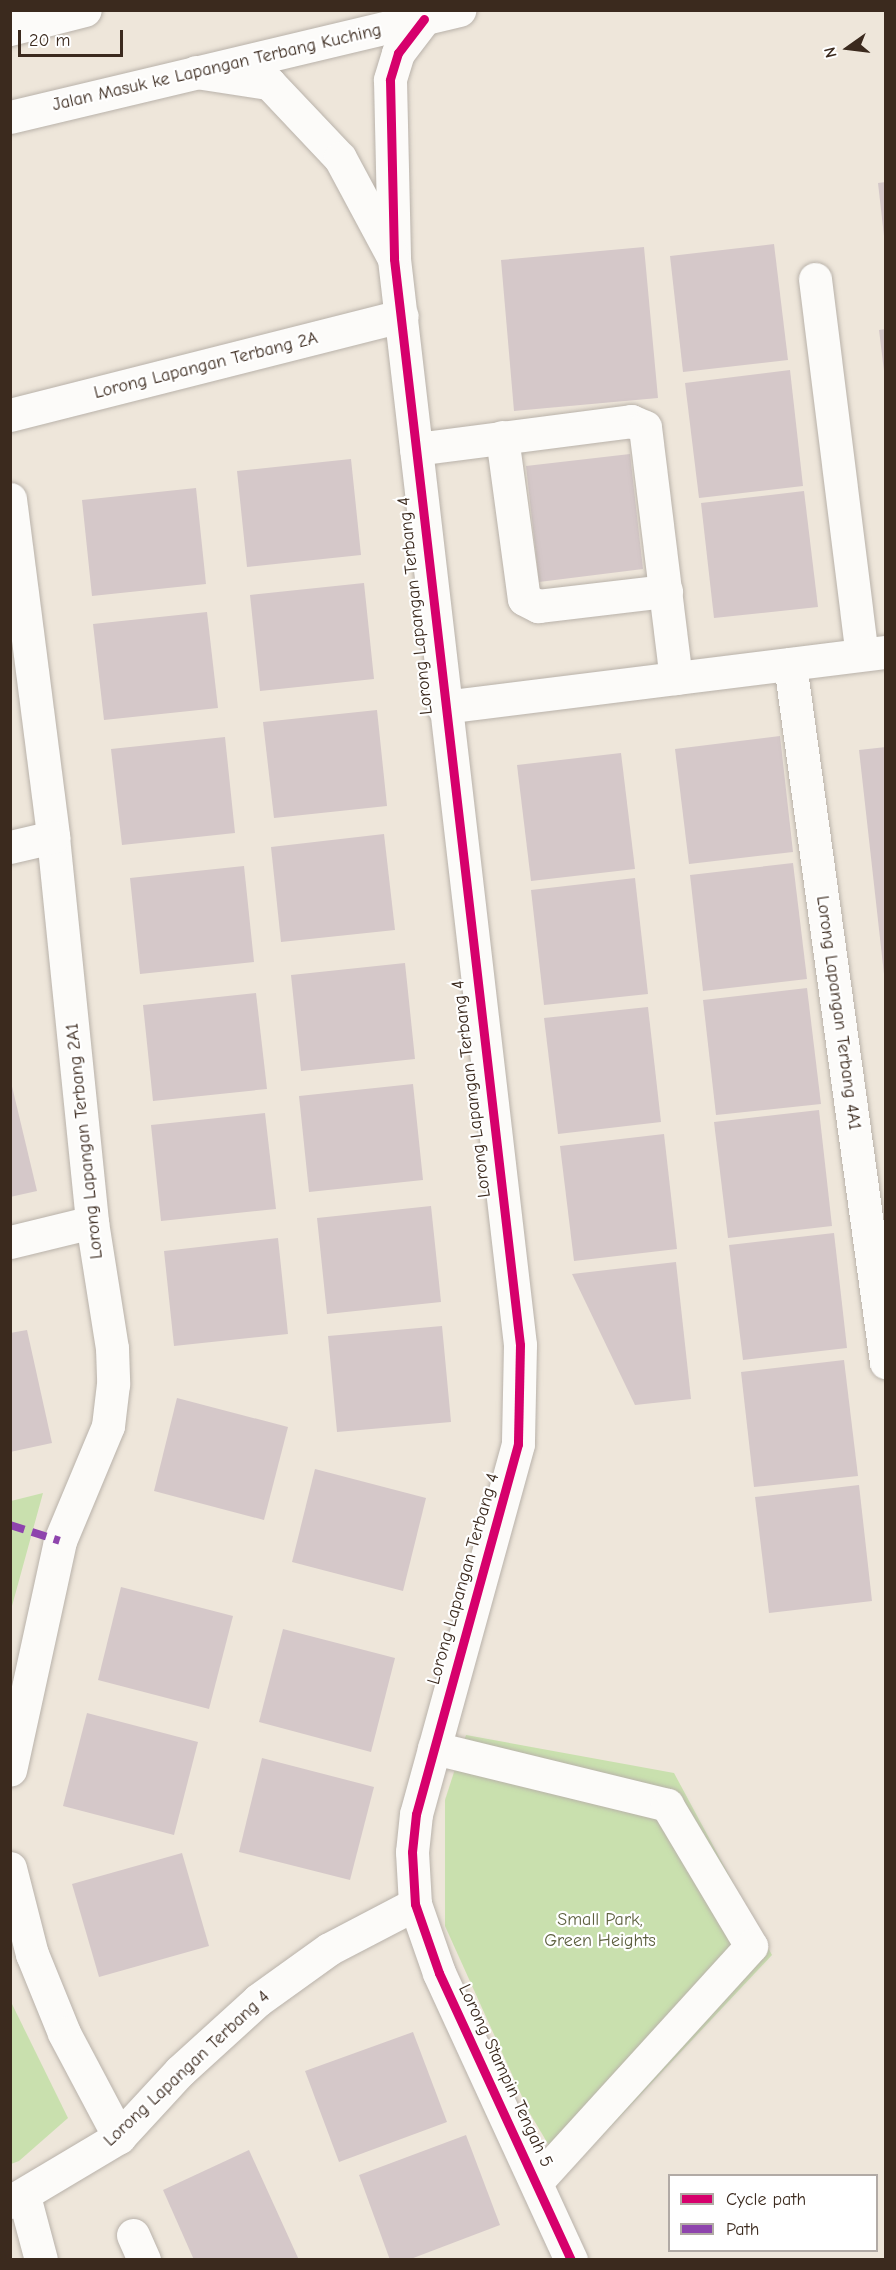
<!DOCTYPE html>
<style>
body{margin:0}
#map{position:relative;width:896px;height:2270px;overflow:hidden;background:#eee6da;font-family:"Comic Neue",sans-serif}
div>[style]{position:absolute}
.green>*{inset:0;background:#c9e0ae}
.building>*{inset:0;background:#d5c8c9}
.roads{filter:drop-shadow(0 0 2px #b9b2aa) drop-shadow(0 0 2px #b9b2aa)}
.minor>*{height:33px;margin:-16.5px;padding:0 16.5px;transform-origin:16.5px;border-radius:16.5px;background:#fcfbf9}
.highway>*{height:33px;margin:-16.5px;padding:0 16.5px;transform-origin:16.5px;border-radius:16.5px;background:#fcfbf9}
.quiet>*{height:8px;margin-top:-4px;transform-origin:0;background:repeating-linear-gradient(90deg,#8e44ad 0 15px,transparent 0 23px)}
.cycleway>*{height:9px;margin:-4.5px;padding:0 4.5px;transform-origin:4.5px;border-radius:4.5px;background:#d6006c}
span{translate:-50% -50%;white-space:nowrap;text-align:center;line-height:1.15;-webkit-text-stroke:4.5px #fff;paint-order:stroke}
.street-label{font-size:18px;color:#3b2a1e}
.park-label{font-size:18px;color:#5c5f3e}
.frame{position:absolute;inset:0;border:12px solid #3b2a1e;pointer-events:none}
.legend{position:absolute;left:668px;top:2174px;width:210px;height:78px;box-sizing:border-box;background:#fff;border:2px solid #b1aaa5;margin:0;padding:8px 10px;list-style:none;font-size:18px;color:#3b2a1e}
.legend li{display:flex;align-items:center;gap:12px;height:30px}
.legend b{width:30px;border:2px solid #b1aaa5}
.north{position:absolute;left:818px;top:18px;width:60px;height:60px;-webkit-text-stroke:4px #fff;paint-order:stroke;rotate:256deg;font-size:16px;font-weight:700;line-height:24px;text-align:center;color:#3b2a1e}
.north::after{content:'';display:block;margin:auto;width:21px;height:27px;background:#3b2a1e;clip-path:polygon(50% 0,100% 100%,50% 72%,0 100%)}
.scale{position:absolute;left:18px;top:30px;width:105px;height:27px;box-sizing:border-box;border:3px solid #3b2a1e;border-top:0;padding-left:8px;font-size:18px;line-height:21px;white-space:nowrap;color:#3b2a1e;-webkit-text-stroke:4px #fff;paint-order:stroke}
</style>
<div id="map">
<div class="green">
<div style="clip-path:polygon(43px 1493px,12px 1606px,11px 1627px,11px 1501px)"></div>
<div style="clip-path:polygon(466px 1735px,674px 1773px,772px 1955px,566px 2174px,529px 2112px,445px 1926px,445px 1800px)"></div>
<div style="clip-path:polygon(11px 2002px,68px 2118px,19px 2161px,11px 2164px)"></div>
</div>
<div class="building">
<div style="clip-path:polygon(886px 182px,886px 236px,884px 236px,878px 183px)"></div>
<div style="clip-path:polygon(774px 244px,788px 360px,683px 372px,670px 256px)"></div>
<div style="clip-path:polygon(644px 247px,658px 398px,514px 411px,501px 260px)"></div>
<div style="clip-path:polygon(886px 329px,886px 371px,884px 371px,879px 330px)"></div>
<div style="clip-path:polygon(790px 370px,803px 486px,699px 498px,685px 383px)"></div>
<div style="clip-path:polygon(630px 454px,643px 569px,539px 582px,526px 466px)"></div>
<div style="clip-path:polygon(351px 459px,361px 555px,247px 567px,237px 471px)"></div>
<div style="clip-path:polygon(196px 488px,206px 584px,92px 596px,82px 500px)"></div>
<div style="clip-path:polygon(804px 491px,818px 607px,714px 618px,701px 503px)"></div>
<div style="clip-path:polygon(364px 583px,374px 679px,260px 691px,250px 595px)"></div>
<div style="clip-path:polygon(207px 612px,218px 708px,104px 720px,93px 624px)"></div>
<div style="clip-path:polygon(377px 710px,387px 806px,274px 818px,263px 722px)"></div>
<div style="clip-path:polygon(780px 736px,793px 852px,689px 864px,675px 749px)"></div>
<div style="clip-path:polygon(225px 737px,235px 833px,122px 845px,111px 749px)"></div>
<div style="clip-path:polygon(886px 747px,886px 974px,884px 974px,859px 750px)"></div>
<div style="clip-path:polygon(621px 753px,635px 869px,531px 881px,517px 765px)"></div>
<div style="clip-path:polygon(384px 834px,395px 930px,281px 942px,271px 847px)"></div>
<div style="clip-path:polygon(793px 863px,807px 979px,703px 991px,690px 875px)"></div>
<div style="clip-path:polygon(244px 866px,254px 962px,140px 974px,130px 878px)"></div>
<div style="clip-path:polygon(635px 878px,648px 994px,544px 1005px,531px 890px)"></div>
<div style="clip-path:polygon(405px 963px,415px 1059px,301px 1071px,291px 975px)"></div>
<div style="clip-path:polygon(807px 988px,821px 1104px,716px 1115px,703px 1000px)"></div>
<div style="clip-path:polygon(256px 993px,267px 1089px,153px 1101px,143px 1005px)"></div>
<div style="clip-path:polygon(648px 1007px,661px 1122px,558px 1134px,544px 1018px)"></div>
<div style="clip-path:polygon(10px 1078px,37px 1191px,10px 1197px)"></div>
<div style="clip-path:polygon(413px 1084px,423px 1180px,309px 1192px,299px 1096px)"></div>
<div style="clip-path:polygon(819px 1110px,832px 1226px,728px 1238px,714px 1122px)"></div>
<div style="clip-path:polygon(265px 1113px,276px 1209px,161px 1221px,151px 1125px)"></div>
<div style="clip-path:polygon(664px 1134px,677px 1249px,574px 1261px,560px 1146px)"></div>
<div style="clip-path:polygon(431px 1206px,441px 1302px,327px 1314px,317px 1218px)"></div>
<div style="clip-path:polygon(834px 1233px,847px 1348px,743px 1360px,729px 1245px)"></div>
<div style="clip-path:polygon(278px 1238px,288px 1334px,174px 1346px,164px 1251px)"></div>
<div style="clip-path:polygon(676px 1262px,691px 1399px,635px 1405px,572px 1274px)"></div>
<div style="clip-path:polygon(442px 1326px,451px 1422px,337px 1432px,328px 1336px)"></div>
<div style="clip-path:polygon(27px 1330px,52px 1443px,10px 1452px,10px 1333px)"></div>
<div style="clip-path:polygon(844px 1360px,858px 1476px,754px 1487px,741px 1372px)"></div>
<div style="clip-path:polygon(177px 1398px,288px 1427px,264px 1520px,154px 1491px)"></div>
<div style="clip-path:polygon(315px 1469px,426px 1498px,403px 1591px,292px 1562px)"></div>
<div style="clip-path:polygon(859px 1485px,872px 1601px,769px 1613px,755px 1497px)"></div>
<div style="clip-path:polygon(121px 1587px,233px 1616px,209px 1709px,98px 1680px)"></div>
<div style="clip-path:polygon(283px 1629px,395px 1658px,371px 1752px,259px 1722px)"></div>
<div style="clip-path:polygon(87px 1713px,198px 1742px,174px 1835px,63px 1806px)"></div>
<div style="clip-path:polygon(262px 1758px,374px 1787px,350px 1880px,239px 1852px)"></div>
<div style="clip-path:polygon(182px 1853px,209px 1946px,99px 1977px,72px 1884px)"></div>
<div style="clip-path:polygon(413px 2032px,447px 2122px,339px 2162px,305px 2071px)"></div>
<div style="clip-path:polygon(466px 2135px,500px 2225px,408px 2260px,390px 2260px,359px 2175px)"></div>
<div style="clip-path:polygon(249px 2150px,299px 2260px,194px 2260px,163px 2190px)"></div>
</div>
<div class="roads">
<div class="minor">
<div style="left:424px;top:19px;width:43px;rotate:127.4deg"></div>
<div style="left:398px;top:53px;width:28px;rotate:107deg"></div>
<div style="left:390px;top:80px;width:179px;rotate:88.7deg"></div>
<div style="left:394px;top:259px;width:1093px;rotate:83.38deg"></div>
<div style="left:520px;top:1345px;width:99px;rotate:91.2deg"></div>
<div style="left:518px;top:1444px;width:384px;rotate:105.4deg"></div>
<div style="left:416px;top:1814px;width:38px;rotate:96deg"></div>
<div style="left:412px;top:1852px;width:52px;rotate:86.7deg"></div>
<div style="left:415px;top:1904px;width:73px;rotate:70.8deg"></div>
<div style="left:439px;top:1973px;width:316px;rotate:65.3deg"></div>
<div style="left:196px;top:72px;width:74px;rotate:8.6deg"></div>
<div style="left:269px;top:83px;width:103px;rotate:46.6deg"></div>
<div style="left:340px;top:158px;width:110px;rotate:61.8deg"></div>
<div style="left:815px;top:279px;width:378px;rotate:82.9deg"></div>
<div style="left:10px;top:415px;width:404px;rotate:-14.2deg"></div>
<div style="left:502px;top:437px;width:163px;rotate:82.3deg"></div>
<div style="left:524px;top:599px;width:16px;rotate:27deg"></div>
<div style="left:538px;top:606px;width:129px;rotate:-6.7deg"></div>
<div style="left:416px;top:449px;width:217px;rotate:-7.4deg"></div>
<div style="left:631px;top:421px;width:15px;rotate:23deg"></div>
<div style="left:645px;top:427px;width:253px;rotate:83deg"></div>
<div style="left:10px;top:499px;width:341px;rotate:82.7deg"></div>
<div style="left:53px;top:837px;width:387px;rotate:84.2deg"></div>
<div style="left:92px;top:1222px;width:128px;rotate:81deg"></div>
<div style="left:112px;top:1348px;width:36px;rotate:88deg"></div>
<div style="left:113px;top:1384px;width:42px;rotate:96.8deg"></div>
<div style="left:108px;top:1426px;width:125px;rotate:112.7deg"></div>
<div style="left:60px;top:1541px;width:234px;rotate:102.3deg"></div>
<div style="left:790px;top:664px;width:705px;rotate:82.17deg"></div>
<div style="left:443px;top:707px;width:446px;rotate:-7.1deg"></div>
<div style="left:10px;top:847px;width:44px;rotate:-13.1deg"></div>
<div style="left:10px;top:1242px;width:84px;rotate:-13.7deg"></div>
<div style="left:434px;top:1748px;width:240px;rotate:13.7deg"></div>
<div style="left:667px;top:1805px;width:164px;rotate:59.2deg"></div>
<div style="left:751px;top:1946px;width:319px;rotate:132.3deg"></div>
<div style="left:10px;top:1868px;width:89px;rotate:75.7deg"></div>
<div style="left:32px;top:1954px;width:85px;rotate:67.9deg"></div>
<div style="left:64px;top:2033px;width:118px;rotate:62.1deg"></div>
<div style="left:24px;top:2196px;width:66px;rotate:75.1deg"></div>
<div style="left:10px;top:2202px;width:127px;rotate:-30.8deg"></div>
<div style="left:119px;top:2137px;width:90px;rotate:-47.3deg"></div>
<div style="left:180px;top:2071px;width:105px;rotate:-42.3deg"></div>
<div style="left:258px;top:2000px;width:87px;rotate:-35.7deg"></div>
<div style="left:329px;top:1949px;width:97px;rotate:-27.6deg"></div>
<div style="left:133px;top:2235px;width:27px;rotate:66deg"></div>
</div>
<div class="highway">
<div style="left:10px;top:29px;width:77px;rotate:-14.2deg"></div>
<div style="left:10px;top:117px;width:462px;rotate:-13.4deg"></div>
</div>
</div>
<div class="quiet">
<div style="left:10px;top:1525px;width:52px;rotate:17.7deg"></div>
</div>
<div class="cycleway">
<div style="left:424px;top:19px;width:43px;rotate:127.4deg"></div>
<div style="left:398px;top:53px;width:28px;rotate:107deg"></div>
<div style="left:390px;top:80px;width:179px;rotate:88.7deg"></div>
<div style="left:394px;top:259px;width:1093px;rotate:83.38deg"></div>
<div style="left:520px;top:1345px;width:99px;rotate:91.2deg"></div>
<div style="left:518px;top:1444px;width:384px;rotate:105.4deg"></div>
<div style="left:416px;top:1814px;width:38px;rotate:96deg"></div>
<div style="left:412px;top:1852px;width:52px;rotate:86.7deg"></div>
<div style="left:415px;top:1904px;width:73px;rotate:70.8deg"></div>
<div style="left:439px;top:1973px;width:316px;rotate:65.3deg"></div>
</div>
<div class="street-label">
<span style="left:217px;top:68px;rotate:-13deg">Jalan Masuk ke Lapangan Terbang Kuching</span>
<span style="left:206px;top:366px;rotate:-14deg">Lorong Lapangan Terbang 2A</span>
<span style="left:416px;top:606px;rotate:-96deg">Lorong Lapangan Terbang 4</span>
<span style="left:838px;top:1013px;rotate:82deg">Lorong Lapangan Terbang 4A1</span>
<span style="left:472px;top:1089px;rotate:-97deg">Lorong Lapangan Terbang 4</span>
<span style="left:85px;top:1141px;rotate:-96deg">Lorong Lapangan Terbang 2A1</span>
<span style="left:464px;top:1579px;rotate:-74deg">Lorong Lapangan Terbang 4</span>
<span style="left:187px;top:2069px;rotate:-43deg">Lorong Lapangan Terbang 4</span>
<span style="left:505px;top:2076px;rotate:65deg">Lorong Stampin Tengah 5</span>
</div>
<div class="park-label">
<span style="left:600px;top:1931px">Small Park,<br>Green Heights</span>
</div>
<div class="frame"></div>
<ul class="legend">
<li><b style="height:8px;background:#d6006c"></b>Cycle path</li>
<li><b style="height:8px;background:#8e44ad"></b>Path</li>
</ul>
<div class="north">N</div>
<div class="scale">20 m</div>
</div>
